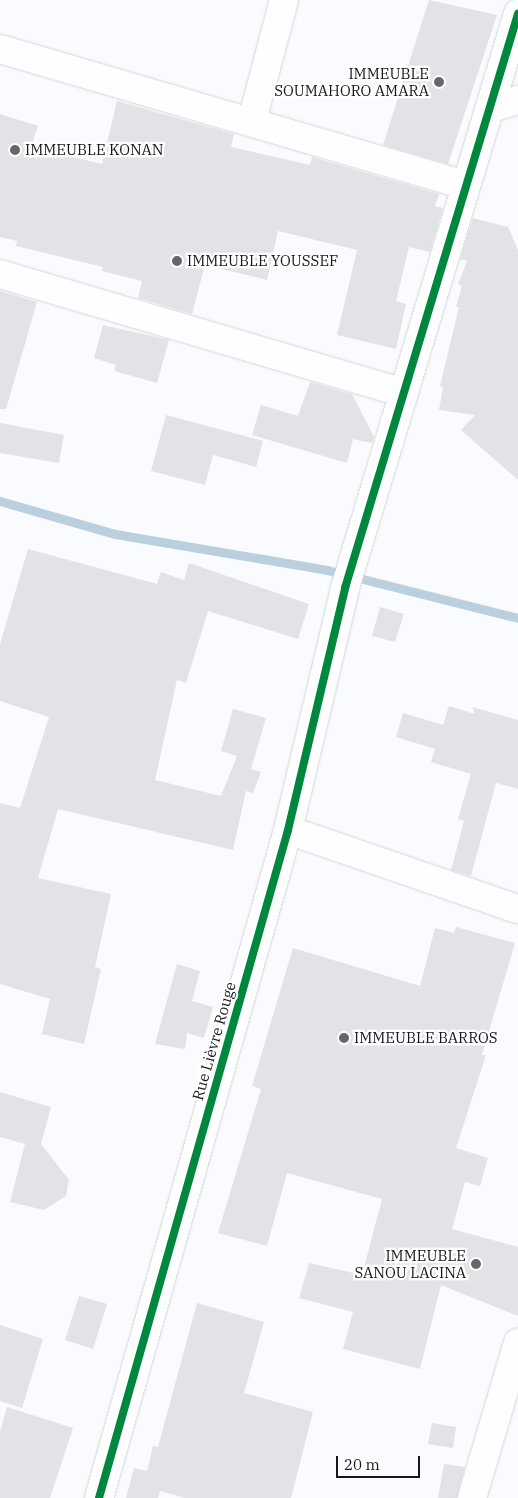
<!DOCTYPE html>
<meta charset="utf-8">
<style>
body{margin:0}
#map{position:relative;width:518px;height:1498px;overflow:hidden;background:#f9fbfe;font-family:"IBM Plex Serif",serif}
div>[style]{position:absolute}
.stream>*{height:9px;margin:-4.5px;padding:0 4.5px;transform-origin:4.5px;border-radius:4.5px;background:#bbd0de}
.building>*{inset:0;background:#e1e3e7}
.roads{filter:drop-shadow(0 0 1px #d4d6d9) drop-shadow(0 0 1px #d4d6d9)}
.minor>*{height:28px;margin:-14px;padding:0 14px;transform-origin:14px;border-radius:14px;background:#fefeff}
.cycleway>*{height:8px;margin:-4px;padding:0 4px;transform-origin:4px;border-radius:4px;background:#00873e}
.dots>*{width:14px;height:14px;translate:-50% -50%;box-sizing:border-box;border:2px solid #fff;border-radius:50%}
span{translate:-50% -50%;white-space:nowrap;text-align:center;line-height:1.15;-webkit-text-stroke:4.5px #fff;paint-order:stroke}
.poi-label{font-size:15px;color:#16181b}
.right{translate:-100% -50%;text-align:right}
.left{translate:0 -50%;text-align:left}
.street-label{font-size:15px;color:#16181b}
.scale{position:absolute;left:336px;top:1456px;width:84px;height:22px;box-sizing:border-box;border:2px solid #16181b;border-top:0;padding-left:6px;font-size:15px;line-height:18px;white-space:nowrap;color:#16181b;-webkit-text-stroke:4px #fff;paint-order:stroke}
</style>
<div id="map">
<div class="stream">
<div style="left:0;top:501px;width:120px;rotate:16deg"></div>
<div style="left:115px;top:534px;width:215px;rotate:9.6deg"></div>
<div style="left:327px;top:570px;width:197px;rotate:14.1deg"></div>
</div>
<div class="building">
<div style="clip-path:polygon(429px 0,497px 15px,448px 164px,383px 145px)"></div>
<div style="clip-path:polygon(117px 101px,234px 134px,231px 147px,310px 165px,312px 157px,439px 194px,435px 206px,443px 208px,430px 252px,409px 247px,396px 301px,406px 304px,396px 349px,337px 335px,357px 250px,278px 231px,267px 280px,205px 265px,192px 314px,138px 298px,142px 281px,102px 271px,103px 267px,16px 246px,17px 241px,0 237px,0 114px,38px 126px,31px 147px,102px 164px)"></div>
<div style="clip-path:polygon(473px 218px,508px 227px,518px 250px,518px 480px,461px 430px,475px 415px,439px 410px,443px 387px,440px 386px,459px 307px,456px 307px,462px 286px,458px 284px,467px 261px,460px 259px)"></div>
<div style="clip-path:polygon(0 291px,37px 302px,6px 409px,0 409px)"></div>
<div style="clip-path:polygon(103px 325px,169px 340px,157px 383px,114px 371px,116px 365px,94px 358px)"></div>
<div style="clip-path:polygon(310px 382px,352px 394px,374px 437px,372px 443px,353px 439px,347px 463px,252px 435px,261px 405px,298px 416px)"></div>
<div style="clip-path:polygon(166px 415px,263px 441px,256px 467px,213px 455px,205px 485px,151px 471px)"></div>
<div style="clip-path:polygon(0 423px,64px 435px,59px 463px,0 453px)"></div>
<div style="clip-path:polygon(28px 549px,157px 584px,161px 572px,184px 580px,189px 563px,309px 604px,298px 639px,208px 611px,186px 683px,177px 680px,155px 780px,221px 796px,237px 756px,221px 751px,233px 709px,266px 718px,251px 769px,261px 772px,253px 793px,246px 791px,233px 850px,58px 809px,38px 878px,111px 894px,95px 967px,101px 969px,84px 1044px,42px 1034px,50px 999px,0 984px,0 803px,20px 808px,49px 717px,0 701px,0 644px)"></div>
<div style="clip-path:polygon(380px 607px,404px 614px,395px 642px,372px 636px)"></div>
<div style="clip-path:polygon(449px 706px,475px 714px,472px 707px,518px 720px,518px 789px,496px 783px,471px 876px,451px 870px,464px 821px,458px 819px,471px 774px,431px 762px,435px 749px,396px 737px,403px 713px,443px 725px)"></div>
<div style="clip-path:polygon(456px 927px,515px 943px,482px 1055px,486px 1055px,456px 1148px,488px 1158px,480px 1186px,465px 1182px,452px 1229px,518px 1247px,518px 1316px,441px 1285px,420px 1369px,343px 1349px,353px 1312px,299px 1298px,309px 1263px,362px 1275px,382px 1199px,287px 1173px,267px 1246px,218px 1233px,261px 1089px,252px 1086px,293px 948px,420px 986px,435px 928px,454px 933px)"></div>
<div style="clip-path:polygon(177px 964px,200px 971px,192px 1001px,213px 1007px,204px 1038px,187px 1033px,185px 1049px,155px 1044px)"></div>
<div style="clip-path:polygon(0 1092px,51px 1107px,41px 1144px,69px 1180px,66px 1196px,44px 1210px,10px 1202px,25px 1144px,0 1137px)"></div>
<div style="clip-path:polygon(79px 1296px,107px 1304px,93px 1349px,65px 1340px)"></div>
<div style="clip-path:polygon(197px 1303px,264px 1322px,244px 1393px,313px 1412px,291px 1498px,185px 1498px,160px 1491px,158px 1498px,126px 1498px,134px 1468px,147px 1471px,153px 1446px,158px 1447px)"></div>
<div style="clip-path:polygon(0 1325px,43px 1339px,22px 1408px,0 1401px)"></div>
<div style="clip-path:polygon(7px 1407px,73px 1428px,50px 1498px,0 1498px,0 1432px)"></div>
<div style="clip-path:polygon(432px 1423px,456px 1427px,453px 1448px,428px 1444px)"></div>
<div style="clip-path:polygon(444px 1464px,465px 1467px,457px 1498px,438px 1498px)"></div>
</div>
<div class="roads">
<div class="minor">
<div style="left:0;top:49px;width:484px;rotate:16.3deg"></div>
<div style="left:491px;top:108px;width:28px;rotate:-17deg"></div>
<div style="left:252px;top:121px;width:125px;rotate:-75.2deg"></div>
<div style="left:0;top:274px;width:421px;rotate:16.4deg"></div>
<div style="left:288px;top:830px;width:243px;rotate:19deg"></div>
<div style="left:99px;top:1498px;width:694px;rotate:-74.2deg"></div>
<div style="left:288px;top:830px;width:249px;rotate:-76.7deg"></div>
<div style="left:345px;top:588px;width:600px;rotate:-73.23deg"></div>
<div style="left:472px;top:1498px;width:162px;rotate:-73.5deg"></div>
</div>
</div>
<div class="cycleway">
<div style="left:99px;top:1498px;width:694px;rotate:-74.2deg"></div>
<div style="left:288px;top:830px;width:249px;rotate:-76.7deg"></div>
<div style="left:345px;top:588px;width:600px;rotate:-73.23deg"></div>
</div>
<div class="dots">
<div style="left:439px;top:82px;background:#65676a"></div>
<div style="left:15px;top:150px;background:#65676a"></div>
<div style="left:177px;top:261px;background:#65676a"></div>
<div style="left:344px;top:1038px;background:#65676a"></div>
<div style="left:476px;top:1264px;background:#65676a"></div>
</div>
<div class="poi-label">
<span class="right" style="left:429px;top:82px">IMMEUBLE<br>SOUMAHORO AMARA</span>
<span class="left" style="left:25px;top:150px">IMMEUBLE KONAN</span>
<span class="left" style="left:187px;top:261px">IMMEUBLE YOUSSEF</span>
<span class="left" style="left:354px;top:1038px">IMMEUBLE BARROS</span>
<span class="right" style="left:466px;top:1264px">IMMEUBLE<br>SANOU LACINA</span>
</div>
<div class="street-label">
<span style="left:214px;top:1041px;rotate:-74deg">Rue Lièvre Rouge</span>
</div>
<div class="scale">20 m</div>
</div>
